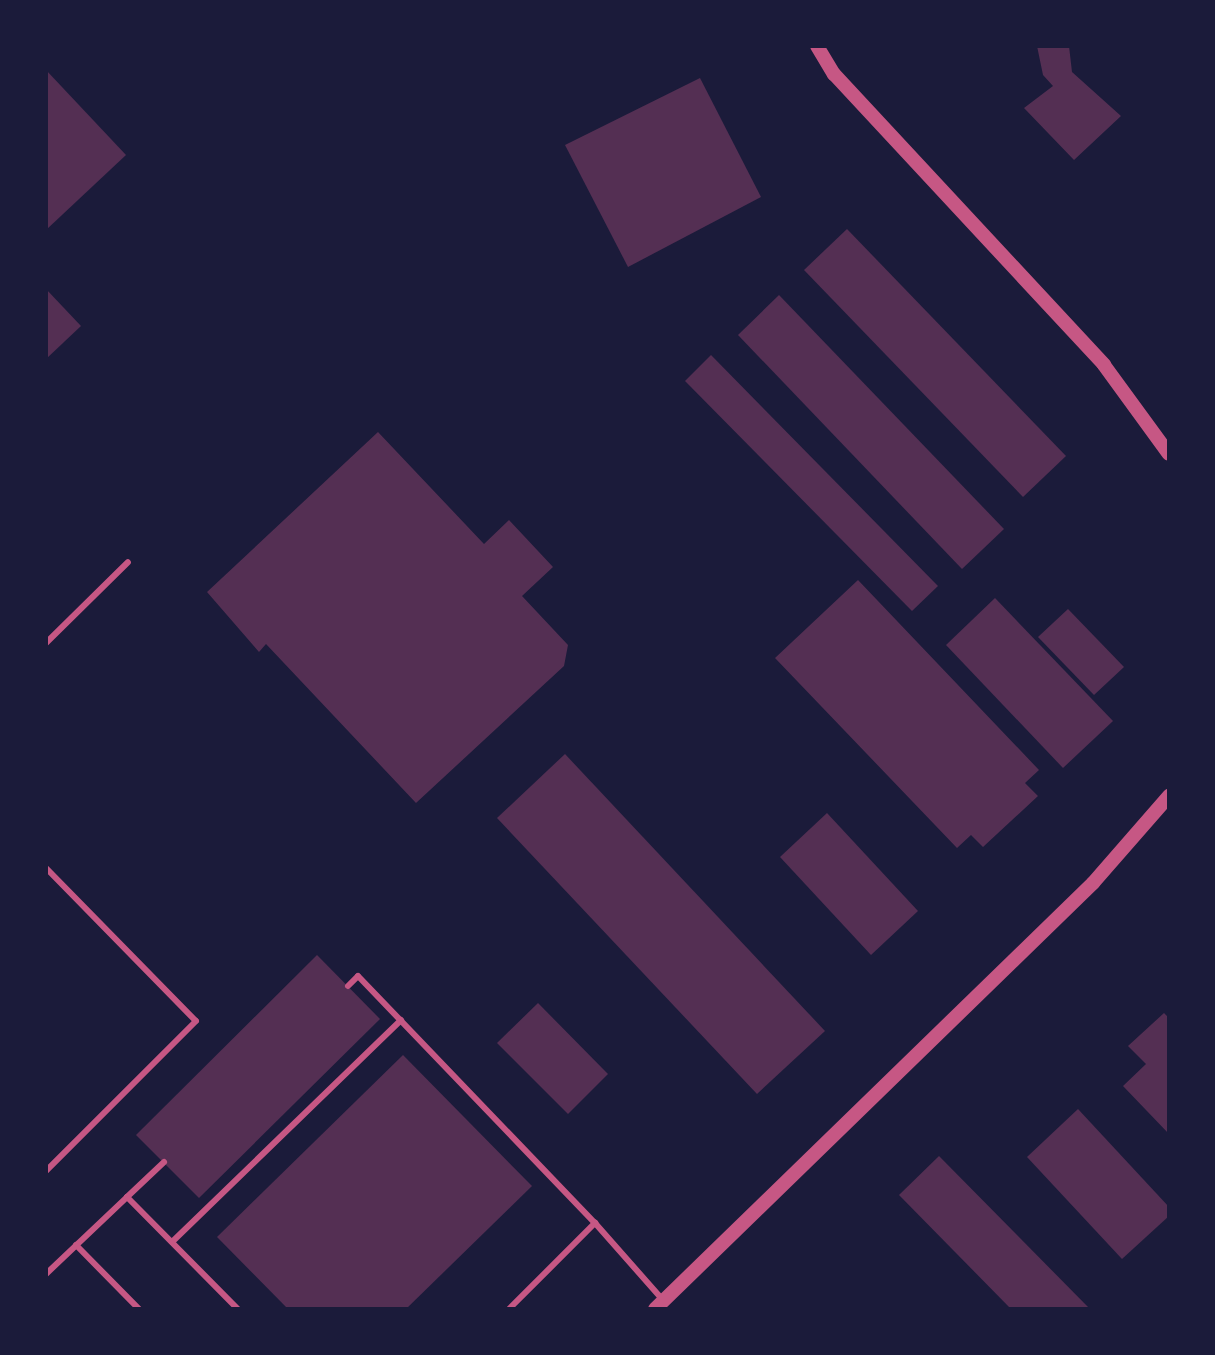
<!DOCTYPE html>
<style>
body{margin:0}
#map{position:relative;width:1215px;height:1355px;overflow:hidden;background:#1b1b3a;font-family:"Sofia Sans Condensed",sans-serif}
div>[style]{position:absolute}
.building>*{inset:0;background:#542f53}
.service>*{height:6px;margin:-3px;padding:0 3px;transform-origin:3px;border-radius:3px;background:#c65784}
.tertiary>*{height:14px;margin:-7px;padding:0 7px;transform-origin:7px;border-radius:7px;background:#c65784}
span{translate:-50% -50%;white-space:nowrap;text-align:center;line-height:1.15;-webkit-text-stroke:6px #1b1b3a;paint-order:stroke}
.frame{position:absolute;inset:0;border:48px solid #1b1b3a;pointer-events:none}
</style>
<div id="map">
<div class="building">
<div style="clip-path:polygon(1037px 46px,1069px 46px,1072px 72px,1121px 116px,1074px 160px,1024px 108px,1053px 86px,1043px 75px)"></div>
<div style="clip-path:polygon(46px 70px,126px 155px,46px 230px)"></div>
<div style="clip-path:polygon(700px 78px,761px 197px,628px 267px,565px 145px)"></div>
<div style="clip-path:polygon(847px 229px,1066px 456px,1023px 497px,804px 270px)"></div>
<div style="clip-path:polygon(46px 289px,81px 326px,46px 359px)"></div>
<div style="clip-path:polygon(779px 295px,1004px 529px,962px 569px,738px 335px)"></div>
<div style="clip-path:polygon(711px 355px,938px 586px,912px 611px,685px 381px)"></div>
<div style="clip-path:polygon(378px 432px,484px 544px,509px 520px,553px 567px,522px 596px,568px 645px,564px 666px,416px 803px,266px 644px,259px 652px,207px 592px)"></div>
<div style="clip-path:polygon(858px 580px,1039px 770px,1025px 783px,1038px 796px,983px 847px,971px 835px,957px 848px,775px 658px)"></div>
<div style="clip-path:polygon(995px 598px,1113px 721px,1063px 768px,946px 645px)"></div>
<div style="clip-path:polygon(1068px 609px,1124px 667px,1094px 695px,1038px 637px)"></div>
<div style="clip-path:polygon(565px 754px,825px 1031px,757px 1094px,497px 818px)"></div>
<div style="clip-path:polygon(827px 813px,918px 911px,871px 955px,780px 857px)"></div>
<div style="clip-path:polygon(317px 955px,380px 1019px,199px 1198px,136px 1135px)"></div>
<div style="clip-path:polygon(538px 1003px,608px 1074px,568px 1114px,497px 1043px)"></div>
<div style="clip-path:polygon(1164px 1013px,1169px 1018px,1169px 1134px,1123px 1086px,1146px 1064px,1128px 1046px)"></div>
<div style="clip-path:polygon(403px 1055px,532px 1186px,406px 1309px,288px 1309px,217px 1237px)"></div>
<div style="clip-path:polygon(1078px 1109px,1169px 1207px,1169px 1216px,1122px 1259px,1027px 1157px)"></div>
<div style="clip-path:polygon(939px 1156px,1090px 1309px,1011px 1309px,899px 1195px)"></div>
</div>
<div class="service">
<div style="left:46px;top:643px;width:115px;rotate:-44.6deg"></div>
<div style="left:46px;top:868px;width:214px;rotate:45.6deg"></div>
<div style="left:196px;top:1021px;width:212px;rotate:135deg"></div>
<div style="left:348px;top:986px;width:14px;rotate:-45deg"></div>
<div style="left:358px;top:976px;width:342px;rotate:46.2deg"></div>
<div style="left:127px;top:1197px;width:51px;rotate:-43.4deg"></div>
<div style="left:172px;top:1242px;width:319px;rotate:-44.1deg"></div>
<div style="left:76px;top:1245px;width:90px;rotate:45.5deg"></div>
<div style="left:46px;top:1274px;width:112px;rotate:-43.5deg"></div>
<div style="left:127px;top:1197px;width:158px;rotate:45.3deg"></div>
<div style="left:509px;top:1309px;width:122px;rotate:-45deg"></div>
<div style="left:595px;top:1223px;width:103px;rotate:48.6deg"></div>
</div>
<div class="tertiary">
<div style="left:817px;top:46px;width:33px;rotate:59deg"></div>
<div style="left:834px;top:74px;width:397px;rotate:47.1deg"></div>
<div style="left:1104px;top:365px;width:110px;rotate:53.9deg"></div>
<div style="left:655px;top:1309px;width:611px;rotate:-44.2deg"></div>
<div style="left:1093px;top:883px;width:116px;rotate:-48.9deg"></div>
</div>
<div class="frame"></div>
</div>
